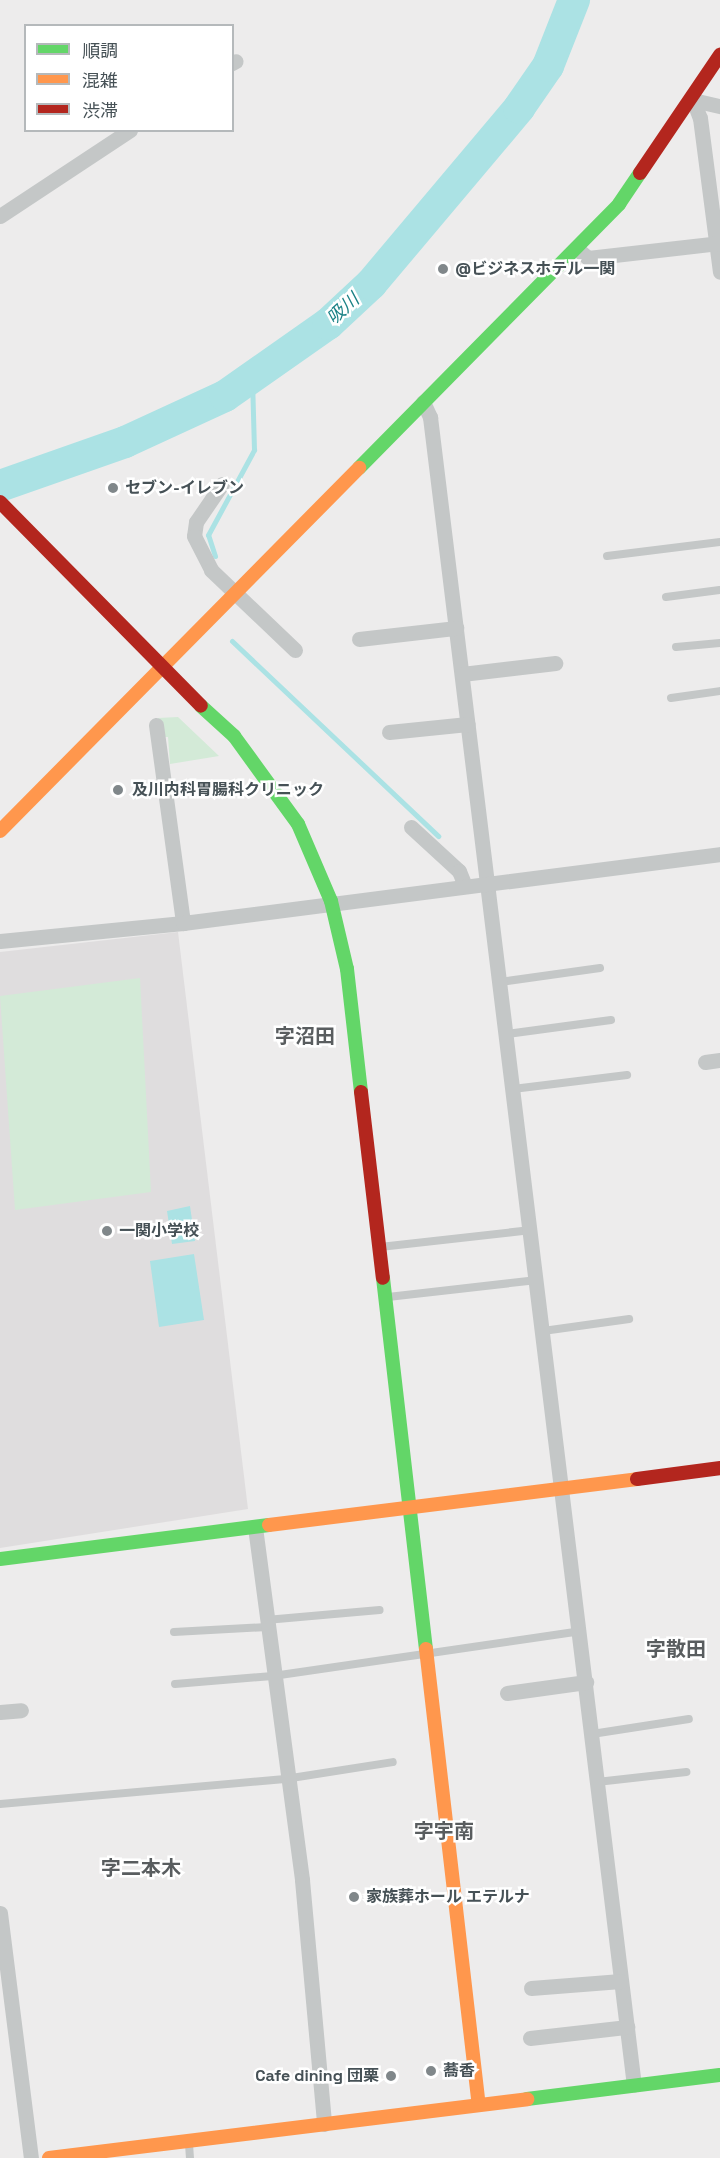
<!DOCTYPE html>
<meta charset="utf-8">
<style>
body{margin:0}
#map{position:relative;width:720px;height:2158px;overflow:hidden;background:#edecec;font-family:"Space Grotesk","Noto Sans JP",sans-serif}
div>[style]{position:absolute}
.education>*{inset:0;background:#dfddde}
.green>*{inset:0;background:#d3ead7}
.water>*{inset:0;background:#abe2e4}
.stream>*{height:5px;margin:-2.5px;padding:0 2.5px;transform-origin:2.5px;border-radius:2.5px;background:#abe2e4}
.river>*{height:32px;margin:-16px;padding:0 16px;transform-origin:16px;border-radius:16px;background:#abe2e4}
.lane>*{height:8px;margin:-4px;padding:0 4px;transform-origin:4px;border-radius:4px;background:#c4c7c7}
.street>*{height:15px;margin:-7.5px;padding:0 7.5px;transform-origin:7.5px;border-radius:7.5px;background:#c4c7c7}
.fast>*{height:14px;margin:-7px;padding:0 7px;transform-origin:7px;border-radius:7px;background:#63d668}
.slow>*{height:14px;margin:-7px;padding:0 7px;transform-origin:7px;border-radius:7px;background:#ff974d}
.jam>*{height:14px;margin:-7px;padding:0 7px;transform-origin:7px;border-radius:7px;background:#b3261e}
.dots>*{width:16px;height:16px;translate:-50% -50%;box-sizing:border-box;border:3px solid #fff;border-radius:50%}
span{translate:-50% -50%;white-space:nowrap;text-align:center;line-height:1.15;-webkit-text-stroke:5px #fff;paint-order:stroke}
.poi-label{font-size:16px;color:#465156;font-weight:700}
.left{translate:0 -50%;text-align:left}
.right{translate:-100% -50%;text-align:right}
.water-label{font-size:18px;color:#1b8286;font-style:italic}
.quarter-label{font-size:20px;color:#595d5f;font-weight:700}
.legend{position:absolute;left:24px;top:24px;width:210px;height:108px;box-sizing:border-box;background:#fff;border:2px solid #b5b9bb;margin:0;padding:8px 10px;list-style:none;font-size:18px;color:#465156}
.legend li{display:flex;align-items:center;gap:12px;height:30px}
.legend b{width:30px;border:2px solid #b5b9bb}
</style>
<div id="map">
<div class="education">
<div style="clip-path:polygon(178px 932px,248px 1509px,0 1548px,0 952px)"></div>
</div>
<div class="green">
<div style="clip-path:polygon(178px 717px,219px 756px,170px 764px,168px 737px,161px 737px,158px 718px)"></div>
<div style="clip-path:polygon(140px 978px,151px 1192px,15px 1210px,0 996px)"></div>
</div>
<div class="water">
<div style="clip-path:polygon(190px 1206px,195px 1241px,172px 1244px,167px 1211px)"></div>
<div style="clip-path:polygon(194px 1254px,204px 1320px,159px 1327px,150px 1261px)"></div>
</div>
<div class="stream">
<div style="left:215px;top:556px;width:22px;rotate:-108deg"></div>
<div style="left:208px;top:535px;width:97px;rotate:-61.6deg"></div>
<div style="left:254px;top:450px;width:70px;rotate:-91.6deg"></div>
<div style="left:232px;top:641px;width:284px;rotate:43.4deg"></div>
</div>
<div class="river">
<div style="left:0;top:486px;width:133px;rotate:-19.4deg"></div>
<div style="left:125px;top:442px;width:110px;rotate:-24.7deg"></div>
<div style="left:225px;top:396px;width:126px;rotate:-35deg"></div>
<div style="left:328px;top:324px;width:59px;rotate:-42.9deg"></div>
<div style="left:371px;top:284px;width:230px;rotate:-49.9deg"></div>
<div style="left:519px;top:108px;width:51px;rotate:-55.4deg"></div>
<div style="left:548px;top:66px;width:71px;rotate:-68.5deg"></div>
</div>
<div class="lane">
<div style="left:607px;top:556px;width:114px;rotate:-7.1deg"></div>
<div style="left:666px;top:597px;width:54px;rotate:-7.4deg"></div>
<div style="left:676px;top:647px;width:44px;rotate:-5.2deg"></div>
<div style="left:671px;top:698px;width:49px;rotate:-8.1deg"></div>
<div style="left:500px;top:982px;width:101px;rotate:-8deg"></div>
<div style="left:507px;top:1034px;width:105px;rotate:-7.7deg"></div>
<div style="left:513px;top:1089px;width:115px;rotate:-7deg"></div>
<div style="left:380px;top:1247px;width:152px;rotate:-6.4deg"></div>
<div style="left:388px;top:1297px;width:150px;rotate:-6.5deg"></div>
<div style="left:543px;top:1331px;width:87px;rotate:-7.9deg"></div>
<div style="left:266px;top:1620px;width:114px;rotate:-5deg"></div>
<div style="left:174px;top:1632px;width:93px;rotate:-3.1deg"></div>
<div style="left:175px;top:1684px;width:98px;rotate:-4.7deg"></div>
<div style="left:273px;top:1676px;width:310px;rotate:-8.3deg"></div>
<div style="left:592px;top:1734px;width:98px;rotate:-8.8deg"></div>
<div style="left:597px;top:1782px;width:90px;rotate:-6.4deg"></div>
<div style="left:0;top:1804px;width:286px;rotate:-5deg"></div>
<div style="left:285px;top:1779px;width:109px;rotate:-8.9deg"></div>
<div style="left:189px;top:2144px;width:14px;rotate:86deg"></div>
</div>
<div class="street">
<div style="left:232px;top:63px;width:4px;rotate:-27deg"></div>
<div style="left:693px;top:100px;width:19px;rotate:69deg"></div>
<div style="left:700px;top:118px;width:155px;rotate:82.6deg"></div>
<div style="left:693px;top:100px;width:28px;rotate:13deg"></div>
<div style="left:0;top:216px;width:156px;rotate:-33.5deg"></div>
<div style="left:576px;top:248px;width:16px;rotate:40deg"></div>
<div style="left:588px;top:258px;width:133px;rotate:-6.5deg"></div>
<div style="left:423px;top:402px;width:17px;rotate:65deg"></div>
<div style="left:430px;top:417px;width:1680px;rotate:83.03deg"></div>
<div style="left:222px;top:484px;width:46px;rotate:124.4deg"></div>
<div style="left:196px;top:522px;width:14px;rotate:98deg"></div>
<div style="left:194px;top:536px;width:38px;rotate:63deg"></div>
<div style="left:211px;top:570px;width:116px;rotate:43.6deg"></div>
<div style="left:359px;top:639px;width:98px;rotate:-6.5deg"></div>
<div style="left:462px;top:674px;width:94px;rotate:-6.7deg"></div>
<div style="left:156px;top:725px;width:200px;rotate:82.2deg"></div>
<div style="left:389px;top:732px;width:79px;rotate:-5.8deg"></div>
<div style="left:411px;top:827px;width:65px;rotate:42.5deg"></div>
<div style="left:459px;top:871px;width:16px;rotate:68deg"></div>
<div style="left:0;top:941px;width:184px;rotate:-5.6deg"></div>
<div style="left:183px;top:923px;width:541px;rotate:-7.32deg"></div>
<div style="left:705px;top:1062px;width:15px;rotate:-8deg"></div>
<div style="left:255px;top:1527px;width:356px;rotate:82.4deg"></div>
<div style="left:302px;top:1880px;width:245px;rotate:84.8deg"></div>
<div style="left:507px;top:1693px;width:80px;rotate:-7.9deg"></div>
<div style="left:0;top:1712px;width:21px;rotate:-5deg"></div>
<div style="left:0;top:1913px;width:247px;rotate:82.8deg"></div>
<div style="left:531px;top:1988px;width:90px;rotate:-4.4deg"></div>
<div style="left:530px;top:2038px;width:98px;rotate:-6.5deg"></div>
</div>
<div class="fast">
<div style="left:359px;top:468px;width:371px;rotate:-45.4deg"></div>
<div style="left:619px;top:204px;width:37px;rotate:-56deg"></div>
<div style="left:201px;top:706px;width:45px;rotate:42.3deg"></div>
<div style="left:234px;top:736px;width:109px;rotate:54deg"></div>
<div style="left:298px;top:824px;width:84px;rotate:66.8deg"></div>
<div style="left:331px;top:901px;width:70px;rotate:76.8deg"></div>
<div style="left:347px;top:969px;width:124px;rotate:83.5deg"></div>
<div style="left:383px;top:1278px;width:373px;rotate:83.4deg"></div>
<div style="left:0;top:1559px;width:271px;rotate:-7.2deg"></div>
<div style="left:527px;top:2099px;width:194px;rotate:-7.1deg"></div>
</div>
<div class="slow">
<div style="left:0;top:831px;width:511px;rotate:-45.32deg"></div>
<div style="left:269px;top:1525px;width:371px;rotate:-7.1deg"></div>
<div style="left:426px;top:1649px;width:458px;rotate:83.4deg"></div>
<div style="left:49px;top:2158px;width:482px;rotate:-7deg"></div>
</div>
<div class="jam">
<div style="left:640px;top:173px;width:143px;rotate:-55.9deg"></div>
<div style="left:0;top:502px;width:286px;rotate:45.4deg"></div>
<div style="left:361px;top:1092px;width:187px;rotate:83.3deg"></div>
<div style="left:637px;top:1479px;width:84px;rotate:-7.5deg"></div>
</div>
<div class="dots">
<div style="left:443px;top:269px;background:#80878a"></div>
<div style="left:113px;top:488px;background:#80878a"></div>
<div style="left:118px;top:790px;background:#80878a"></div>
<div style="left:107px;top:1231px;background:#80878a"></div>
<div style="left:354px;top:1897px;background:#80878a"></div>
<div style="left:431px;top:2071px;background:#80878a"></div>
<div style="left:391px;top:2076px;background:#80878a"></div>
</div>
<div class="poi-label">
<span class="left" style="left:455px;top:269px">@ビジネスホテル一関</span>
<span class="left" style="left:125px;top:488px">セブン-イレブン</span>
<span class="left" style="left:132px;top:790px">及川内科胃腸科クリニック</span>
<span class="left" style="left:119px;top:1231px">一関小学校</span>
<span class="left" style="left:366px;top:1897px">家族葬ホール エテルナ</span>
<span class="left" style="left:443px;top:2071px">蕎香</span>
<span class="right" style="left:379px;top:2076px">Cafe dining 団栗</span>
</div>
<div class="water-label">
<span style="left:343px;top:309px;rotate:-42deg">吸川</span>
</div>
<div class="quarter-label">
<span style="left:305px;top:1036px">字沼田</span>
<span style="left:676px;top:1649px">字散田</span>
<span style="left:444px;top:1831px">字宇南</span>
<span style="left:141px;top:1868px">字二本木</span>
</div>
<ul class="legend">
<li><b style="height:8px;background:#63d668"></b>順調</li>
<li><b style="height:8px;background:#ff974d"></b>混雑</li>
<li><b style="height:8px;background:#b3261e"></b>渋滞</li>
</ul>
</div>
